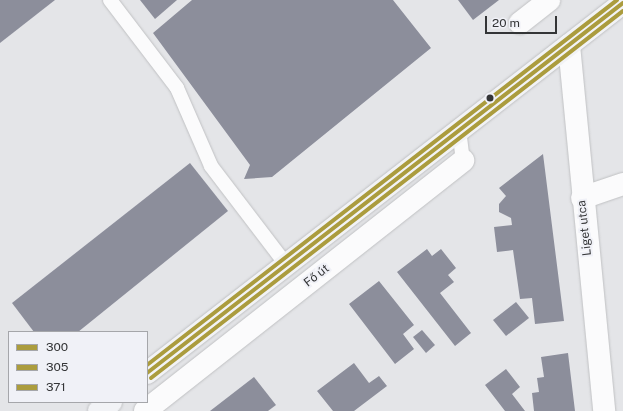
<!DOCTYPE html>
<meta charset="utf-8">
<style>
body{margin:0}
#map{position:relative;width:623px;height:411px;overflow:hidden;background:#e4e5e8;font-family:"Public Sans",sans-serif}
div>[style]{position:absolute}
.building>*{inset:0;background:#8c8e9b}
.roads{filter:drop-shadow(0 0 1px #c0c1c3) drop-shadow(0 0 1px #c0c1c3)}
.service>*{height:14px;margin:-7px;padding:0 7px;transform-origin:7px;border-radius:7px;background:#fbfbfc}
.minor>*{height:22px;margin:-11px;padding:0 11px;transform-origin:11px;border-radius:11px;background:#fbfbfc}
.primary>*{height:22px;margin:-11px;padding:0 11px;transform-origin:11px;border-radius:11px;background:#f2f3f6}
.bus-1>*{height:4px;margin:-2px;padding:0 2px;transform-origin:2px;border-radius:2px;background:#ab9c3e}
.bus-2>*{height:4px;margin:-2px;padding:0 2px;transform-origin:2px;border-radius:2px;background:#ab9c3e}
.bus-3>*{height:4px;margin:-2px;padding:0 2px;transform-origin:2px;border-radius:2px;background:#ab9c3e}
.dots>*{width:11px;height:11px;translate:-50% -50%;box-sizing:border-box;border:2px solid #f0f1f7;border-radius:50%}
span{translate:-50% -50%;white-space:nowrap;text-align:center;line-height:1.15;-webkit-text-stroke:4px #f0f1f7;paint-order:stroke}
.street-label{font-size:12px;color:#343537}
.legend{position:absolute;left:8px;top:331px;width:140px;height:72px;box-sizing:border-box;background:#f0f1f7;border:1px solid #a5a6aa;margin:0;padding:5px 7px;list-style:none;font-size:12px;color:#343537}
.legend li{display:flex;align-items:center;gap:8px;height:20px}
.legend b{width:20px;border:1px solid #a5a6aa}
.scale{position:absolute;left:485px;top:16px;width:72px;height:18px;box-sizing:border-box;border:2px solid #343537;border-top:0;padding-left:5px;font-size:12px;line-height:14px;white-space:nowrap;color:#343537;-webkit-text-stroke:3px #f0f1f7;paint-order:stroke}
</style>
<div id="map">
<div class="building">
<div style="clip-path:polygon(0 0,55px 0,0 43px)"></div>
<div style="clip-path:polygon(140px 0,177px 0,155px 19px)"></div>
<div style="clip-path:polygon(192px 0,393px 0,431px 48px,272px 177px,244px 179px,250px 165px,153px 33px)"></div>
<div style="clip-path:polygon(458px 0,499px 0,473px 20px)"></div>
<div style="clip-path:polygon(543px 154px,564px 321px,535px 324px,532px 298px,520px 299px,513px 250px,497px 252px,494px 227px,512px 225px,511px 218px,499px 212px,499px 204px,506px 196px,499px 188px)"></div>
<div style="clip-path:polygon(190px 163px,228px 211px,78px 332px,34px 332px,12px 303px)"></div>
<div style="clip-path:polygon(427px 249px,432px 256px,441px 249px,456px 268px,448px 275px,454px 282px,440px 293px,471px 333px,455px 346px,397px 272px)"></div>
<div style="clip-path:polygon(379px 281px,414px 325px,403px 334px,414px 349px,395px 364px,349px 304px)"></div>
<div style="clip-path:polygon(516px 302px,529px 318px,506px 336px,493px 320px)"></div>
<div style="clip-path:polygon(422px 330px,435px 345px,426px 353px,413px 337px)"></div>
<div style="clip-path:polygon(568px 353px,575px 411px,534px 411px,532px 393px,539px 392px,537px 378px,544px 377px,541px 357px)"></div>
<div style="clip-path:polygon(354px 363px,369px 383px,379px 376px,387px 386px,354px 411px,333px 411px,317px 391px)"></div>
<div style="clip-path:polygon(506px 369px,520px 387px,512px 394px,525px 411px,505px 411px,485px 385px)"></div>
<div style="clip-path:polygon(254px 377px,276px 405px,268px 411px,210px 411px)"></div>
</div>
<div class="roads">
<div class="service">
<div style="left:110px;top:0;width:111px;rotate:52.7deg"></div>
<div style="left:177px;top:88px;width:85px;rotate:66.4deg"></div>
<div style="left:211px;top:166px;width:122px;rotate:52.7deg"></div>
<div style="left:459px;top:129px;width:32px;rotate:83deg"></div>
</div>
<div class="minor">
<div style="left:520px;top:23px;width:37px;rotate:-38deg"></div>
<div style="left:569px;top:45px;width:368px;rotate:84.5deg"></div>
<div style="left:582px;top:198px;width:43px;rotate:-18.9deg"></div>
<div style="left:145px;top:411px;width:405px;rotate:-38.2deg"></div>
</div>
<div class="primary">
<div style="left:147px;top:373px;width:603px;rotate:-37.86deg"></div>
<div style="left:99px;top:411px;width:15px;rotate:-37deg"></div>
</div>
</div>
<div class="bus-1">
<div style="left:147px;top:373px;width:603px;rotate:-37.86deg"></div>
</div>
<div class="bus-2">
<div style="left:151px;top:378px;width:598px;rotate:-37.87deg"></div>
</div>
<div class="bus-3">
<div style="left:147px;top:365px;width:595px;rotate:-37.83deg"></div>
</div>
<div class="dots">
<div style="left:490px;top:98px;background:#343537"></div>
</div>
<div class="street-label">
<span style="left:585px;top:228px;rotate:-96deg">Liget utca</span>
<span style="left:317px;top:276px;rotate:-38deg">Fő út</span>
</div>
<ul class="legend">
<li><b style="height:5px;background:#ab9c3e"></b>300</li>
<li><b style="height:5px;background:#ab9c3e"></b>305</li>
<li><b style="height:5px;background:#ab9c3e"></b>371</li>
</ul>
<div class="scale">20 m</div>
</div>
